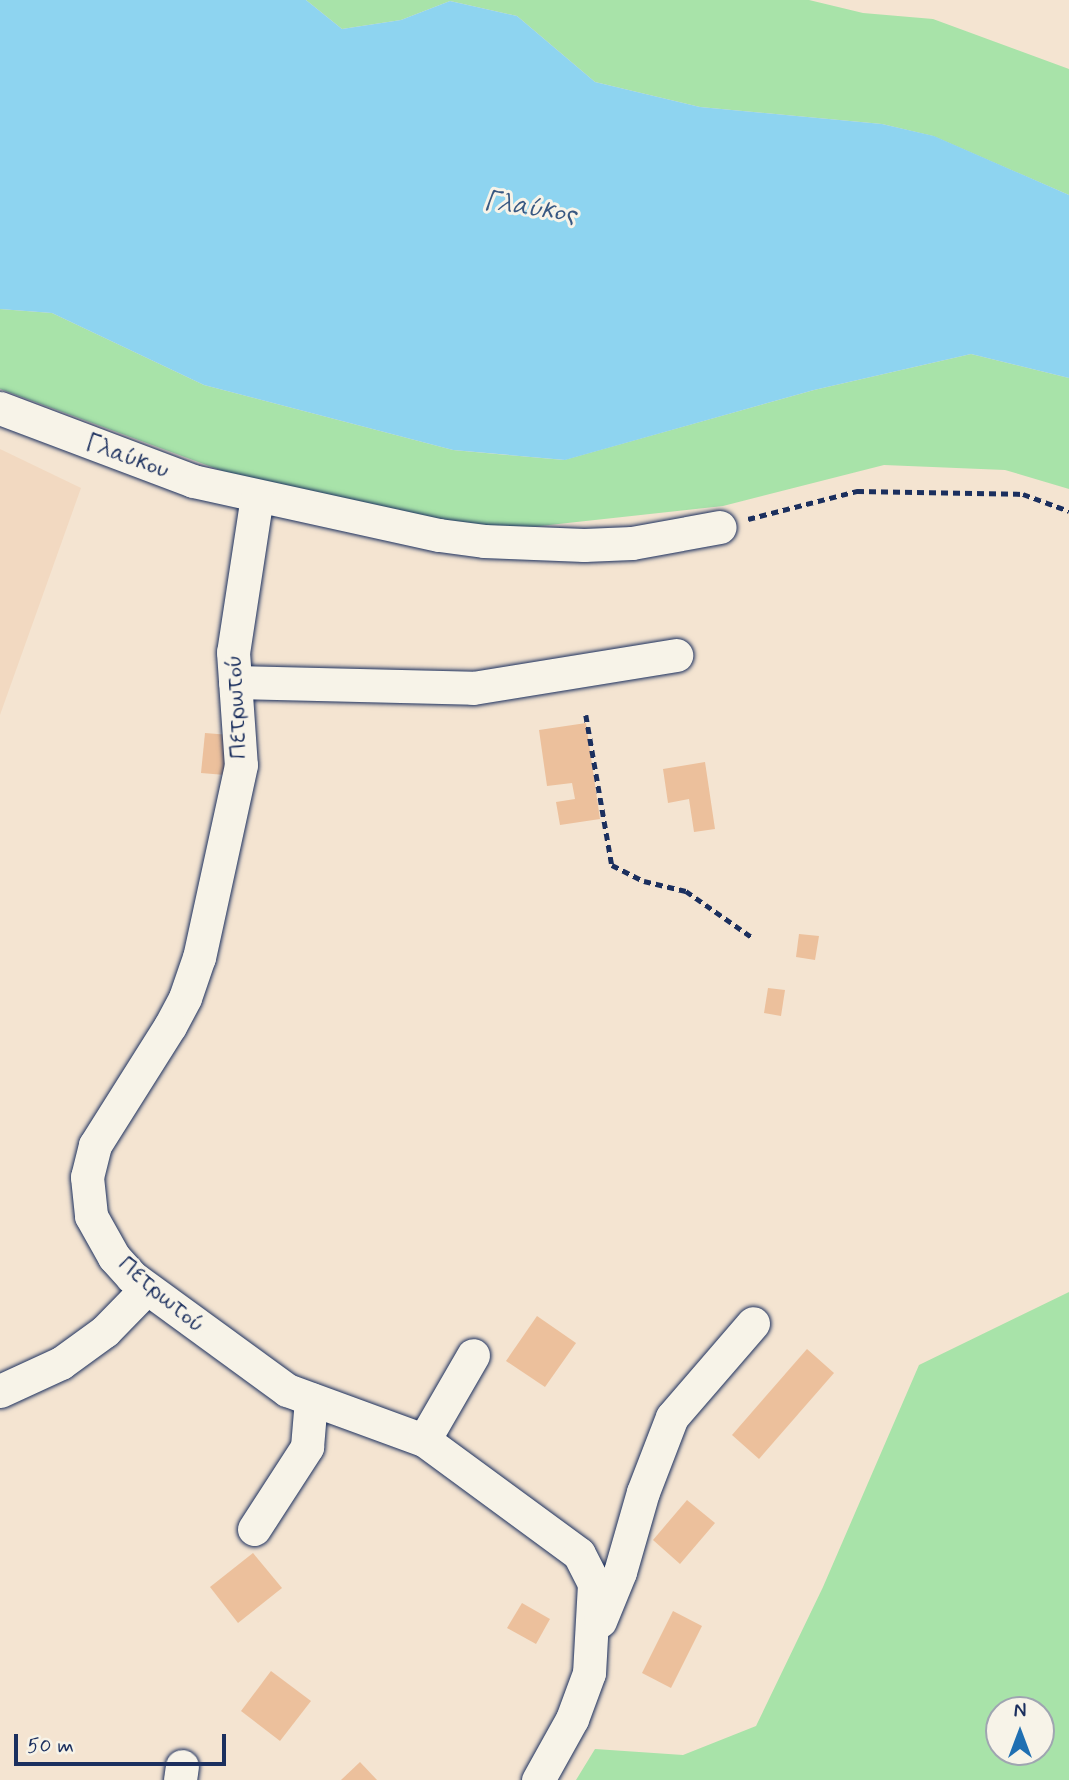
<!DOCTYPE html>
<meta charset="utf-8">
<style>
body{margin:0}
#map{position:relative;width:1069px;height:1780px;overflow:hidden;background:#f4e4d1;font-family:Mynerve,sans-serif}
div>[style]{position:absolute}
.built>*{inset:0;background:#f2d9c1}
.green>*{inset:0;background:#a8e3a9}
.water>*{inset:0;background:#8ed4f0}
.building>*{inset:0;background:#ecc09c}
.path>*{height:4.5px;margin-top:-2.25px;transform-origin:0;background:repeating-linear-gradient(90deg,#1b2f5e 0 7px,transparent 0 12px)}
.roads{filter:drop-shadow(0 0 2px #1b2f5e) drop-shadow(0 0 2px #1b2f5e)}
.minor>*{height:33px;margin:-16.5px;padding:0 16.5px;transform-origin:16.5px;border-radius:16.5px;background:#f7f3e8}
span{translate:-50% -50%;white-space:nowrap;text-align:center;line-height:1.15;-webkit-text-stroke:6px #f7f3e8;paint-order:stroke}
.street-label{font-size:24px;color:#1b2f5e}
.water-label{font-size:26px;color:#385882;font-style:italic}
.north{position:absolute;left:985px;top:1696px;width:70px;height:70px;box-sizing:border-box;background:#f7f3e8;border:2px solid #9fa5b1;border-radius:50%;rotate:0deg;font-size:19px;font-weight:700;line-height:28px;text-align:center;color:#1b2f5e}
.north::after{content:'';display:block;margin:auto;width:24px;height:32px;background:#1f6fb2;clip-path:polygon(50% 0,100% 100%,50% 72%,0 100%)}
.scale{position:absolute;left:14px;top:1734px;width:212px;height:32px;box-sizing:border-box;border:4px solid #1b2f5e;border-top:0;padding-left:9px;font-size:21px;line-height:24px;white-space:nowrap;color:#1b2f5e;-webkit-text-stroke:5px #f7f3e8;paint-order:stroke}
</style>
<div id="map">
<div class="built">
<div style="clip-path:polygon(0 449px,81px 488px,0 715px)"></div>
</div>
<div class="green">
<div style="clip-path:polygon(306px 0,809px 0,863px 13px,933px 19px,1069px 69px,1069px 195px,933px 136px,882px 124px,700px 107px,595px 82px,517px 16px,450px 1px,401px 20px,342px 29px)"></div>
<div style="clip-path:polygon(0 309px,52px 313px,204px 385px,453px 450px,564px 460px,814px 390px,971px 354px,1069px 378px,1069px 489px,1005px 470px,884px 465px,723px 506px,486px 532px,266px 487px,0 389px)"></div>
<div style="clip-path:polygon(evenodd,1069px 1292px,1069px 1780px,576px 1780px,595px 1749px,683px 1755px,756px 1726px,823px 1587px,919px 1365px,1069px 1292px,999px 1710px,1041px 1710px,1041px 1752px,999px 1752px,999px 1710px)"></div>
</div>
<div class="water">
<div style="clip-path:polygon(0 0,306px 0,342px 29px,401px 20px,450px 1px,517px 16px,595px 82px,700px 107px,882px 124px,934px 136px,1069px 195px,1069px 378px,971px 354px,814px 390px,565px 460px,453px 450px,204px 385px,52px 313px,0 309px)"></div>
</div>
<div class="building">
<div style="clip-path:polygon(586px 723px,600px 819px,560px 825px,556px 802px,575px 799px,572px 783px,547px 786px,539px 730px)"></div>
<div style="clip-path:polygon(205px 733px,230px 735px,225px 775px,201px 773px)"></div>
<div style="clip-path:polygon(705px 762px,715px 829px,694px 832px,689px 799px,668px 803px,663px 769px)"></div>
<div style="clip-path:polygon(799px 934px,819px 936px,815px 960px,796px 957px)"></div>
<div style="clip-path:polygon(768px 988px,785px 990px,781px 1016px,764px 1013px)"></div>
<div style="clip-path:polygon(537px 1316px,576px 1343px,545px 1387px,506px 1361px)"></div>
<div style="clip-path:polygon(807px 1349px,834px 1373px,759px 1459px,732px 1435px)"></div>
<div style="clip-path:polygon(687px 1500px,715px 1523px,680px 1564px,653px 1540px)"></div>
<div style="clip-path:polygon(253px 1553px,282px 1588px,238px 1623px,210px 1587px)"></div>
<div style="clip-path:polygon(522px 1603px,550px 1619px,536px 1644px,507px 1628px)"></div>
<div style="clip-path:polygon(673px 1611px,702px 1626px,671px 1688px,642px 1673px)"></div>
<div style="clip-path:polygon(271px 1671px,311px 1701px,280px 1741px,241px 1711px)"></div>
<div style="clip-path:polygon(360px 1762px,377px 1780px,341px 1780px)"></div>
</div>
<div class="path">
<div style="left:748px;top:519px;width:113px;rotate:-14.4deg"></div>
<div style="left:857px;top:491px;width:166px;rotate:1deg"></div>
<div style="left:1023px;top:494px;width:49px;rotate:20.3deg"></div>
<div style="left:586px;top:715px;width:152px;rotate:80.2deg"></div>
<div style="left:612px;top:865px;width:36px;rotate:27deg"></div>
<div style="left:644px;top:881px;width:43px;rotate:13.4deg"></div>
<div style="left:686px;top:891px;width:82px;rotate:35deg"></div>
</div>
<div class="roads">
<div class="minor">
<div style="left:0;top:408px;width:206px;rotate:20.7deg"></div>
<div style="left:193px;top:481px;width:252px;rotate:12.4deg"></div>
<div style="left:439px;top:535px;width:45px;rotate:7.6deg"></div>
<div style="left:484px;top:541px;width:100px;rotate:2.3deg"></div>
<div style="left:584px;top:545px;width:48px;rotate:-2.4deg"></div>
<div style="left:632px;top:543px;width:89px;rotate:-10.3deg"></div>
<div style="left:257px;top:496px;width:158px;rotate:98.7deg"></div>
<div style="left:233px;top:652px;width:113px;rotate:86deg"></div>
<div style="left:241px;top:765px;width:197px;rotate:102.3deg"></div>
<div style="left:199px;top:957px;width:43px;rotate:108.9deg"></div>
<div style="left:185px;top:998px;width:32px;rotate:118deg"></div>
<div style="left:170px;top:1026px;width:141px;rotate:122.2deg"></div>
<div style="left:95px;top:1145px;width:33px;rotate:104deg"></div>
<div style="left:87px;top:1177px;width:39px;rotate:84deg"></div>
<div style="left:91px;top:1216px;width:47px;rotate:60.7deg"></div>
<div style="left:114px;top:1257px;width:27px;rotate:48deg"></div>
<div style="left:132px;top:1277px;width:192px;rotate:36.1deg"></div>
<div style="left:287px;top:1390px;width:146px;rotate:20.1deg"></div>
<div style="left:424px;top:1440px;width:192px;rotate:36.3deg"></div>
<div style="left:579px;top:1554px;width:34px;rotate:63deg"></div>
<div style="left:594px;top:1584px;width:89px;rotate:93.2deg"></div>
<div style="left:589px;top:1673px;width:49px;rotate:110.3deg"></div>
<div style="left:572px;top:1719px;width:70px;rotate:119.1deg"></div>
<div style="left:235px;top:682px;width:238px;rotate:1.4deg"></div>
<div style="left:473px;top:688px;width:206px;rotate:-9.2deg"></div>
<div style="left:0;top:1391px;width:67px;rotate:-24.7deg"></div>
<div style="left:61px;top:1363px;width:54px;rotate:-36deg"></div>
<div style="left:105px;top:1331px;width:59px;rotate:-45.7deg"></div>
<div style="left:424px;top:1440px;width:98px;rotate:-60deg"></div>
<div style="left:254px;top:1529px;width:98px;rotate:-57.1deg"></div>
<div style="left:307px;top:1447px;width:48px;rotate:-85.2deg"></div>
<div style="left:600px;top:1621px;width:53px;rotate:-67.8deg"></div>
<div style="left:620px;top:1572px;width:83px;rotate:-74deg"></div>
<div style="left:643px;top:1492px;width:80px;rotate:-68.9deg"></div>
<div style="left:672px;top:1417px;width:124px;rotate:-49.2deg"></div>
<div style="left:180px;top:1780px;width:14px;rotate:-82deg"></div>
</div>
</div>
<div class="street-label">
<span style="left:127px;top:457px;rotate:20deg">Γλαύκου</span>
<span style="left:237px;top:707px;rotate:-93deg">Πετρωτού</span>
<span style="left:161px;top:1295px;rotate:40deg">Πετρωτού</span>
</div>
<div class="water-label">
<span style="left:530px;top:209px;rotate:9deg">Γλαύκος</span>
</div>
<div class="north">N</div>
<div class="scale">50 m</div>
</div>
